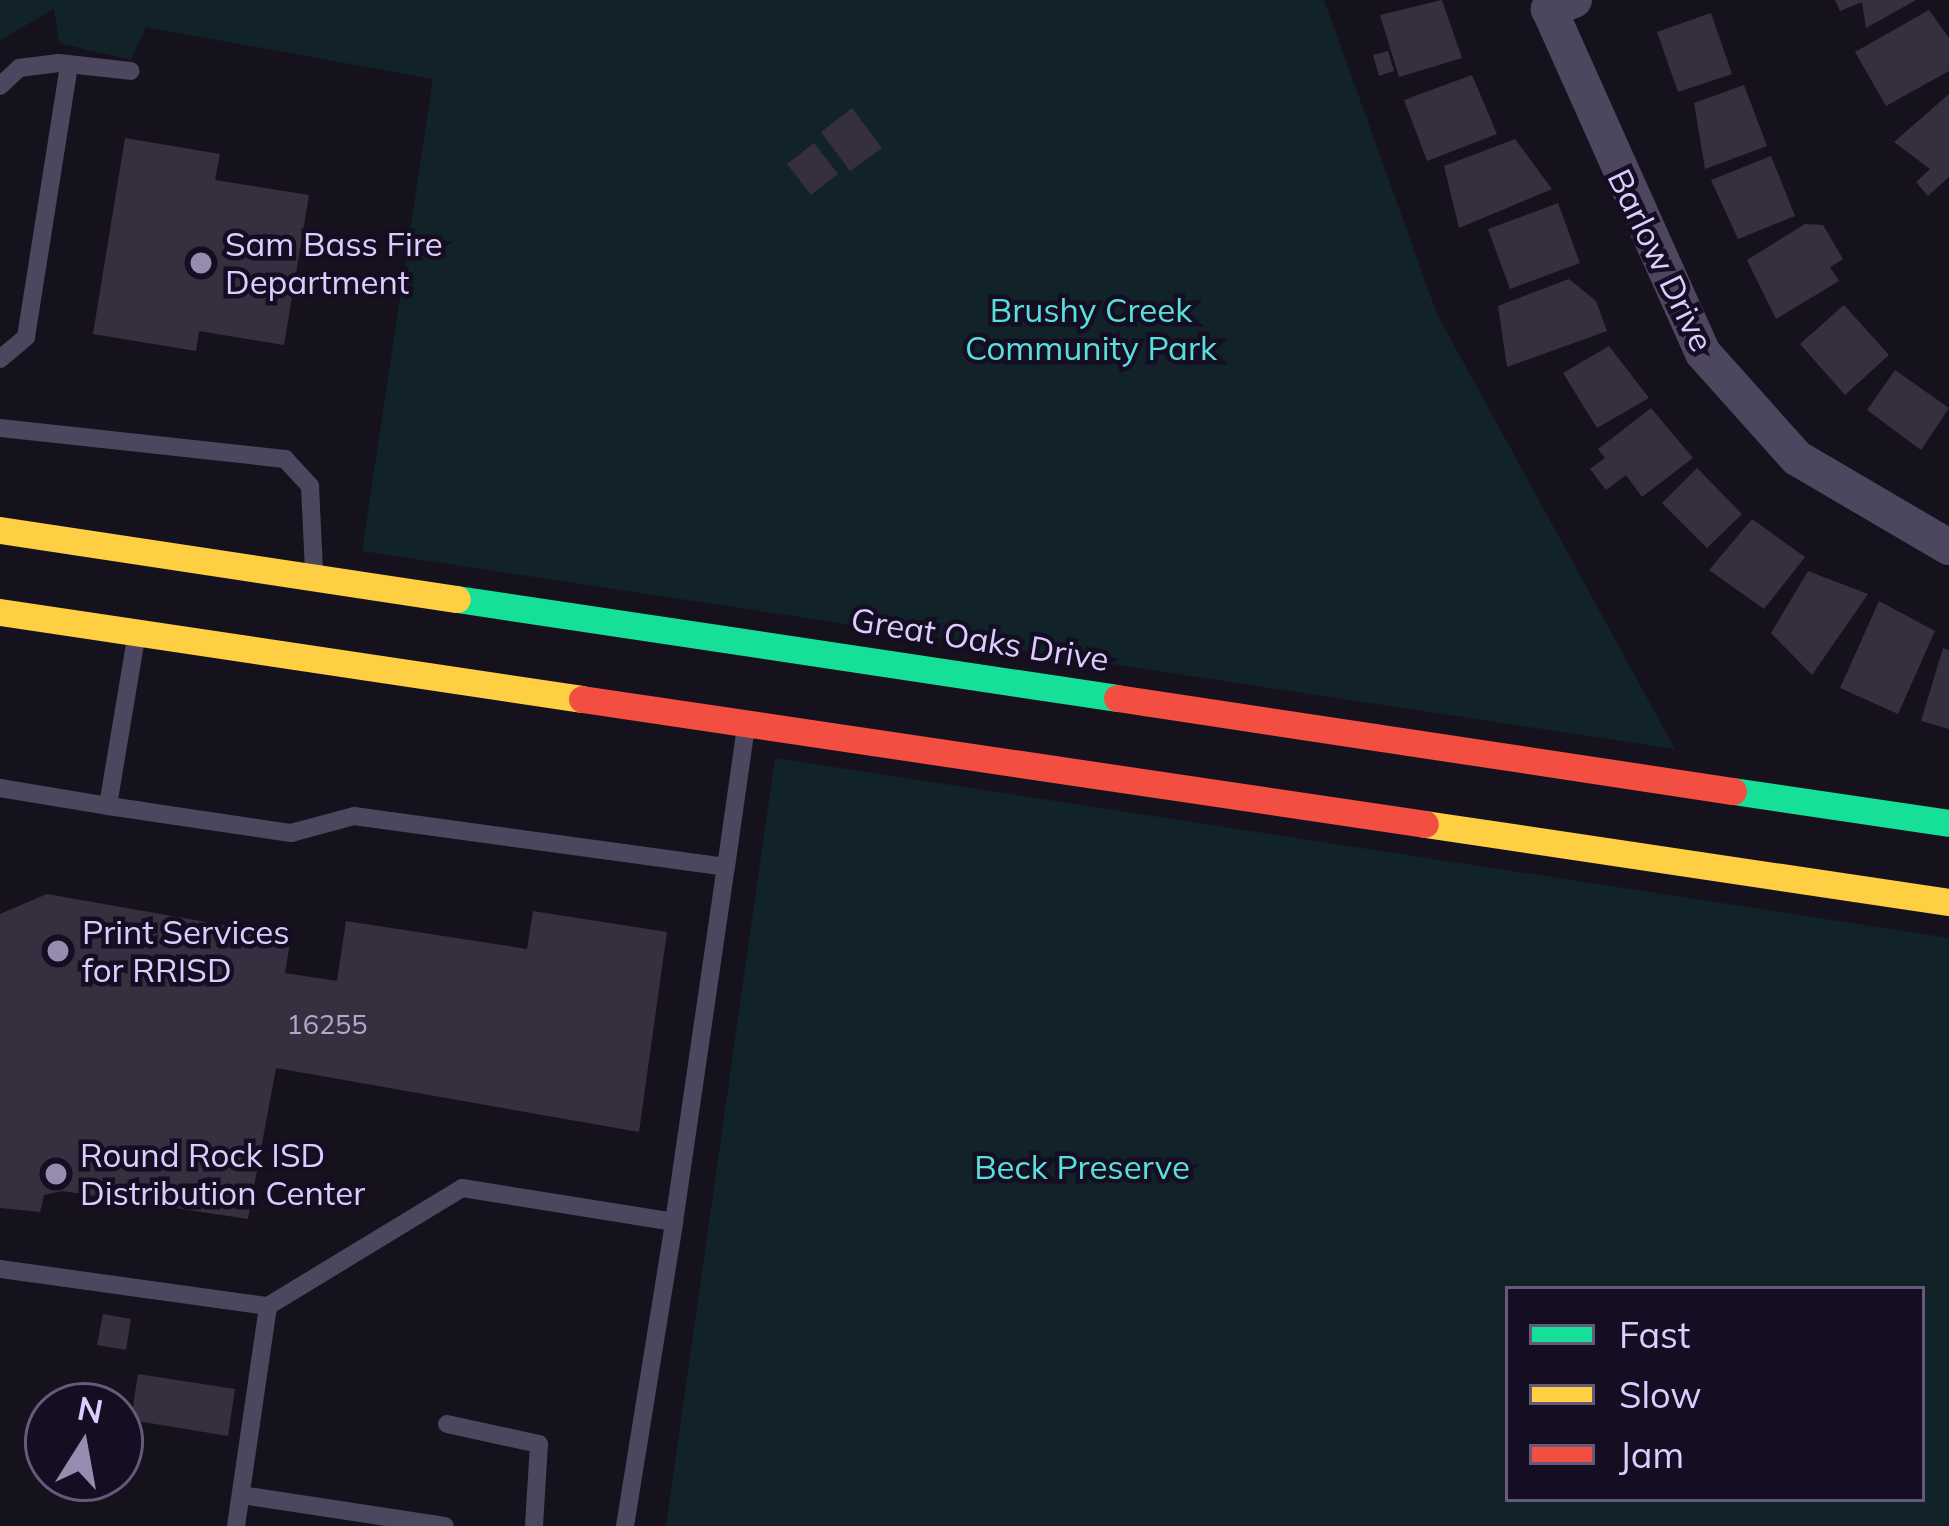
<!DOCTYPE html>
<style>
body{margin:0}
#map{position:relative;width:1949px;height:1526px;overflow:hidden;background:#16121d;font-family:Mulish,sans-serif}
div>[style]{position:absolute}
.green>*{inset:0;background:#112329}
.building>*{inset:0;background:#352f3f}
.lane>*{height:18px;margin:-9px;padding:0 9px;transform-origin:9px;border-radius:9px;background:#4c465e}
.street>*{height:36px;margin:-18px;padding:0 18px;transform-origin:18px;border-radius:18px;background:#4c465e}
.fast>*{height:27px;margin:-13.5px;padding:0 13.5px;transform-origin:13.5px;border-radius:13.5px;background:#16e098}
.slow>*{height:27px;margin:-13.5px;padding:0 13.5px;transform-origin:13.5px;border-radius:13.5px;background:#ffcf43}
.jam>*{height:27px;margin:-13.5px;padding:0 13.5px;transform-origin:13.5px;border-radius:13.5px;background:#f24e42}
.dots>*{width:33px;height:33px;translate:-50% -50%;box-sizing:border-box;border:6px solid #150d21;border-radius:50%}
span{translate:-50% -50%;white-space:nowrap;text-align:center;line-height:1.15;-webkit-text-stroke:9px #150d21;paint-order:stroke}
.number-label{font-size:27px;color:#b3a6cf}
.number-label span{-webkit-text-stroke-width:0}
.poi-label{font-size:33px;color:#ddcdff}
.left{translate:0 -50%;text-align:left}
.street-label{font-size:33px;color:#ddcdff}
.park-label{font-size:33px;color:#57e0dc}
.legend{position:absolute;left:1505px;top:1286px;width:420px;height:216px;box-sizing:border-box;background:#150d21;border:3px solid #655a7a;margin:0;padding:15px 21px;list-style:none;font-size:36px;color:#ddcdff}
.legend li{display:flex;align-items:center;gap:24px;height:60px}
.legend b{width:60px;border:3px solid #655a7a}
.north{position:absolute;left:24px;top:1382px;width:120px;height:120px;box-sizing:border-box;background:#150d21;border:3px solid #655a7a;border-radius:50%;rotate:11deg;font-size:33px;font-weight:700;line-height:48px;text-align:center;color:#ddcdff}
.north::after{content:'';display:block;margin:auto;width:42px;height:54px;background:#978cb0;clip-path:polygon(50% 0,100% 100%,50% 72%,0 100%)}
</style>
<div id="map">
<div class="green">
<div style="clip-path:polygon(0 0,1324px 0,1437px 314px,1675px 749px,362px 551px,433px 79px,146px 27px,131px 60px,59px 43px,54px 9px,0 40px)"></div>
<div style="clip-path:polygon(evenodd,775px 758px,1949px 938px,1949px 1526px,666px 1526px,775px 758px,1508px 1289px,1922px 1289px,1922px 1499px,1508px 1499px,1508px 1289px)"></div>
</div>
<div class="building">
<div style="clip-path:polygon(1442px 0,1462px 58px,1399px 77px,1380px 15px)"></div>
<div style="clip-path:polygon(1835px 0,1916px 0,1866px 28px,1862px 2px,1840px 11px)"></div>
<div style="clip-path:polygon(1929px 10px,1949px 38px,1949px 71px,1886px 106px,1855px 52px)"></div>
<div style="clip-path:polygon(1711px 13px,1732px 74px,1678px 92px,1657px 32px)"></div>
<div style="clip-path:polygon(1388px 51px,1394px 71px,1379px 76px,1373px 55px)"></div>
<div style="clip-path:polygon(1472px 75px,1497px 134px,1427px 161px,1404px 100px)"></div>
<div style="clip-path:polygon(1744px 85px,1767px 146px,1705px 169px,1694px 103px)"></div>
<div style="clip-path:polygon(1949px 94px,1949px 177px,1928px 196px,1916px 182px,1930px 169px,1894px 142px)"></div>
<div style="clip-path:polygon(852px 108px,882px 148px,850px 171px,821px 132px)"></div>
<div style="clip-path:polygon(125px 138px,220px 154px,215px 180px,309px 195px,284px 345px,199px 331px,196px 351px,93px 334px)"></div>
<div style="clip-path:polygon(1515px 139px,1552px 189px,1459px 228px,1444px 166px)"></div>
<div style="clip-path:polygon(814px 143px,838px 174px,811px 195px,787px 164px)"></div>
<div style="clip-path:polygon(1771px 156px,1795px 216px,1738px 239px,1711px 180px)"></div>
<div style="clip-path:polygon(1558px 203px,1580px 263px,1510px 289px,1488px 229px)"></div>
<div style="clip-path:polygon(1805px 224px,1823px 225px,1843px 259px,1830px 267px,1839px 281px,1776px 319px,1747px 260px)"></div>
<div style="clip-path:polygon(1569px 279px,1596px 301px,1607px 331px,1507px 367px,1498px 306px)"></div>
<div style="clip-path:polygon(1844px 305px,1889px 355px,1845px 395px,1800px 344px)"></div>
<div style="clip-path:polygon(1609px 346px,1649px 398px,1597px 428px,1563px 373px)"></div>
<div style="clip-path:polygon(1895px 370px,1949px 408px,1921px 450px,1867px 410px)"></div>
<div style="clip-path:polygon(1651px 408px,1693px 458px,1642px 497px,1626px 475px,1606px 490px,1590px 469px,1605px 458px,1598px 449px)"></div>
<div style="clip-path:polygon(1697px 468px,1742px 514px,1707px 548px,1662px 503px)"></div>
<div style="clip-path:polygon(1752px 519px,1805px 557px,1764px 609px,1709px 570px)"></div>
<div style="clip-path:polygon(1808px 571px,1868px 594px,1812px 675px,1771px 633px)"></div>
<div style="clip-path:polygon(1879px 601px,1935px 631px,1898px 714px,1840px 688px)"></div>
<div style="clip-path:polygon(1943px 648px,1949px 650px,1949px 729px,1921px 721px)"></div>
<div style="clip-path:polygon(47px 894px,291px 937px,285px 973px,337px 981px,346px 921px,527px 949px,533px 911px,667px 932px,639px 1132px,276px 1068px,248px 1219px,62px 1191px,44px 1195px,40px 1212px,0 1208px,0 914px)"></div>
<div style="clip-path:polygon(103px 1314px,131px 1319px,126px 1350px,97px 1345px)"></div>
<div style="clip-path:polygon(138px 1374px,235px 1389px,228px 1436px,131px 1420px)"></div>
</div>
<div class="lane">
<div style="left:0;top:86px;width:26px;rotate:-43deg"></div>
<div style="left:19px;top:68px;width:40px;rotate:-7.1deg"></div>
<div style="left:59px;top:63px;width:72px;rotate:6.3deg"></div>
<div style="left:0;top:359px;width:34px;rotate:-40deg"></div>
<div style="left:26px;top:337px;width:276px;rotate:-81deg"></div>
<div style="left:0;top:428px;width:287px;rotate:6.2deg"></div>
<div style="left:285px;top:459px;width:37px;rotate:47deg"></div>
<div style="left:310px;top:486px;width:85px;rotate:87.3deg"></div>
<div style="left:136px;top:638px;width:170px;rotate:99.5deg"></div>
<div style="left:108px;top:806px;width:34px;rotate:8deg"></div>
<div style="left:142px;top:811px;width:151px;rotate:8.4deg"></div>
<div style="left:291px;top:833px;width:65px;rotate:-15.1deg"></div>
<div style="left:354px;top:816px;width:375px;rotate:7.8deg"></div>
<div style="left:726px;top:867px;width:141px;rotate:-81.9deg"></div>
<div style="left:0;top:788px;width:109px;rotate:9.5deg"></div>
<div style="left:0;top:1269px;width:271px;rotate:7.9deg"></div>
<div style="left:268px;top:1306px;width:227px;rotate:-31.3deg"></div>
<div style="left:462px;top:1188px;width:215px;rotate:9.1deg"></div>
<div style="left:674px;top:1222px;width:359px;rotate:-81.7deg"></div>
<div style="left:447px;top:1424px;width:94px;rotate:12.3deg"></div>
<div style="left:539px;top:1444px;width:82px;rotate:93.5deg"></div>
<div style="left:241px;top:1495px;width:206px;rotate:8.6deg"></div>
<div style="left:236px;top:1526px;width:222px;rotate:-81.7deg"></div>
<div style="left:625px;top:1526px;width:308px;rotate:-80.8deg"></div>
</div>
<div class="street">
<div style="left:1574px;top:0;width:27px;rotate:160deg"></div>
<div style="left:1549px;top:9px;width:377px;rotate:65.9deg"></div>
<div style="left:1703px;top:353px;width:141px;rotate:48.2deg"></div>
<div style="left:1797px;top:458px;width:176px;rotate:30.4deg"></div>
</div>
<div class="fast">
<div style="left:457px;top:599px;width:667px;rotate:8.53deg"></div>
<div style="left:1733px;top:791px;width:218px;rotate:8.4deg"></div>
</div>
<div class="slow">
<div style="left:0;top:530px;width:462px;rotate:8.6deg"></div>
<div style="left:0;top:612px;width:588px;rotate:8.5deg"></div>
<div style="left:1425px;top:824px;width:530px;rotate:8.47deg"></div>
</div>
<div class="jam">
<div style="left:1117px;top:698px;width:623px;rotate:8.59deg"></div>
<div style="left:582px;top:699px;width:852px;rotate:8.43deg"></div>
</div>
<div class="dots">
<div style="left:201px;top:263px;background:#978cb0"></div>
<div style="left:58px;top:951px;background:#978cb0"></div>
<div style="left:56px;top:1174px;background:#978cb0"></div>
</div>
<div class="number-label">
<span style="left:327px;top:1025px">16255</span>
</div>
<div class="poi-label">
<span class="left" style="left:225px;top:263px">Sam Bass Fire<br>Department</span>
<span class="left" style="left:82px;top:951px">Print Services<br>for RRISD</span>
<span class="left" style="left:80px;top:1174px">Round Rock ISD<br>Distribution Center</span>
</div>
<div class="street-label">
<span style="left:1661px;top:260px;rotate:64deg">Barlow Drive</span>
<span style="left:980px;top:639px;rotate:9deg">Great Oaks Drive</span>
</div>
<div class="park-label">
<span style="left:1091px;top:329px">Brushy Creek<br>Community Park</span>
<span style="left:1082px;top:1167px">Beck Preserve</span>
</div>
<ul class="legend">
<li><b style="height:15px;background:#16e098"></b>Fast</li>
<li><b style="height:15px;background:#ffcf43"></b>Slow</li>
<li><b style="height:15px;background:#f24e42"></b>Jam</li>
</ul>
<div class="north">N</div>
</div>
